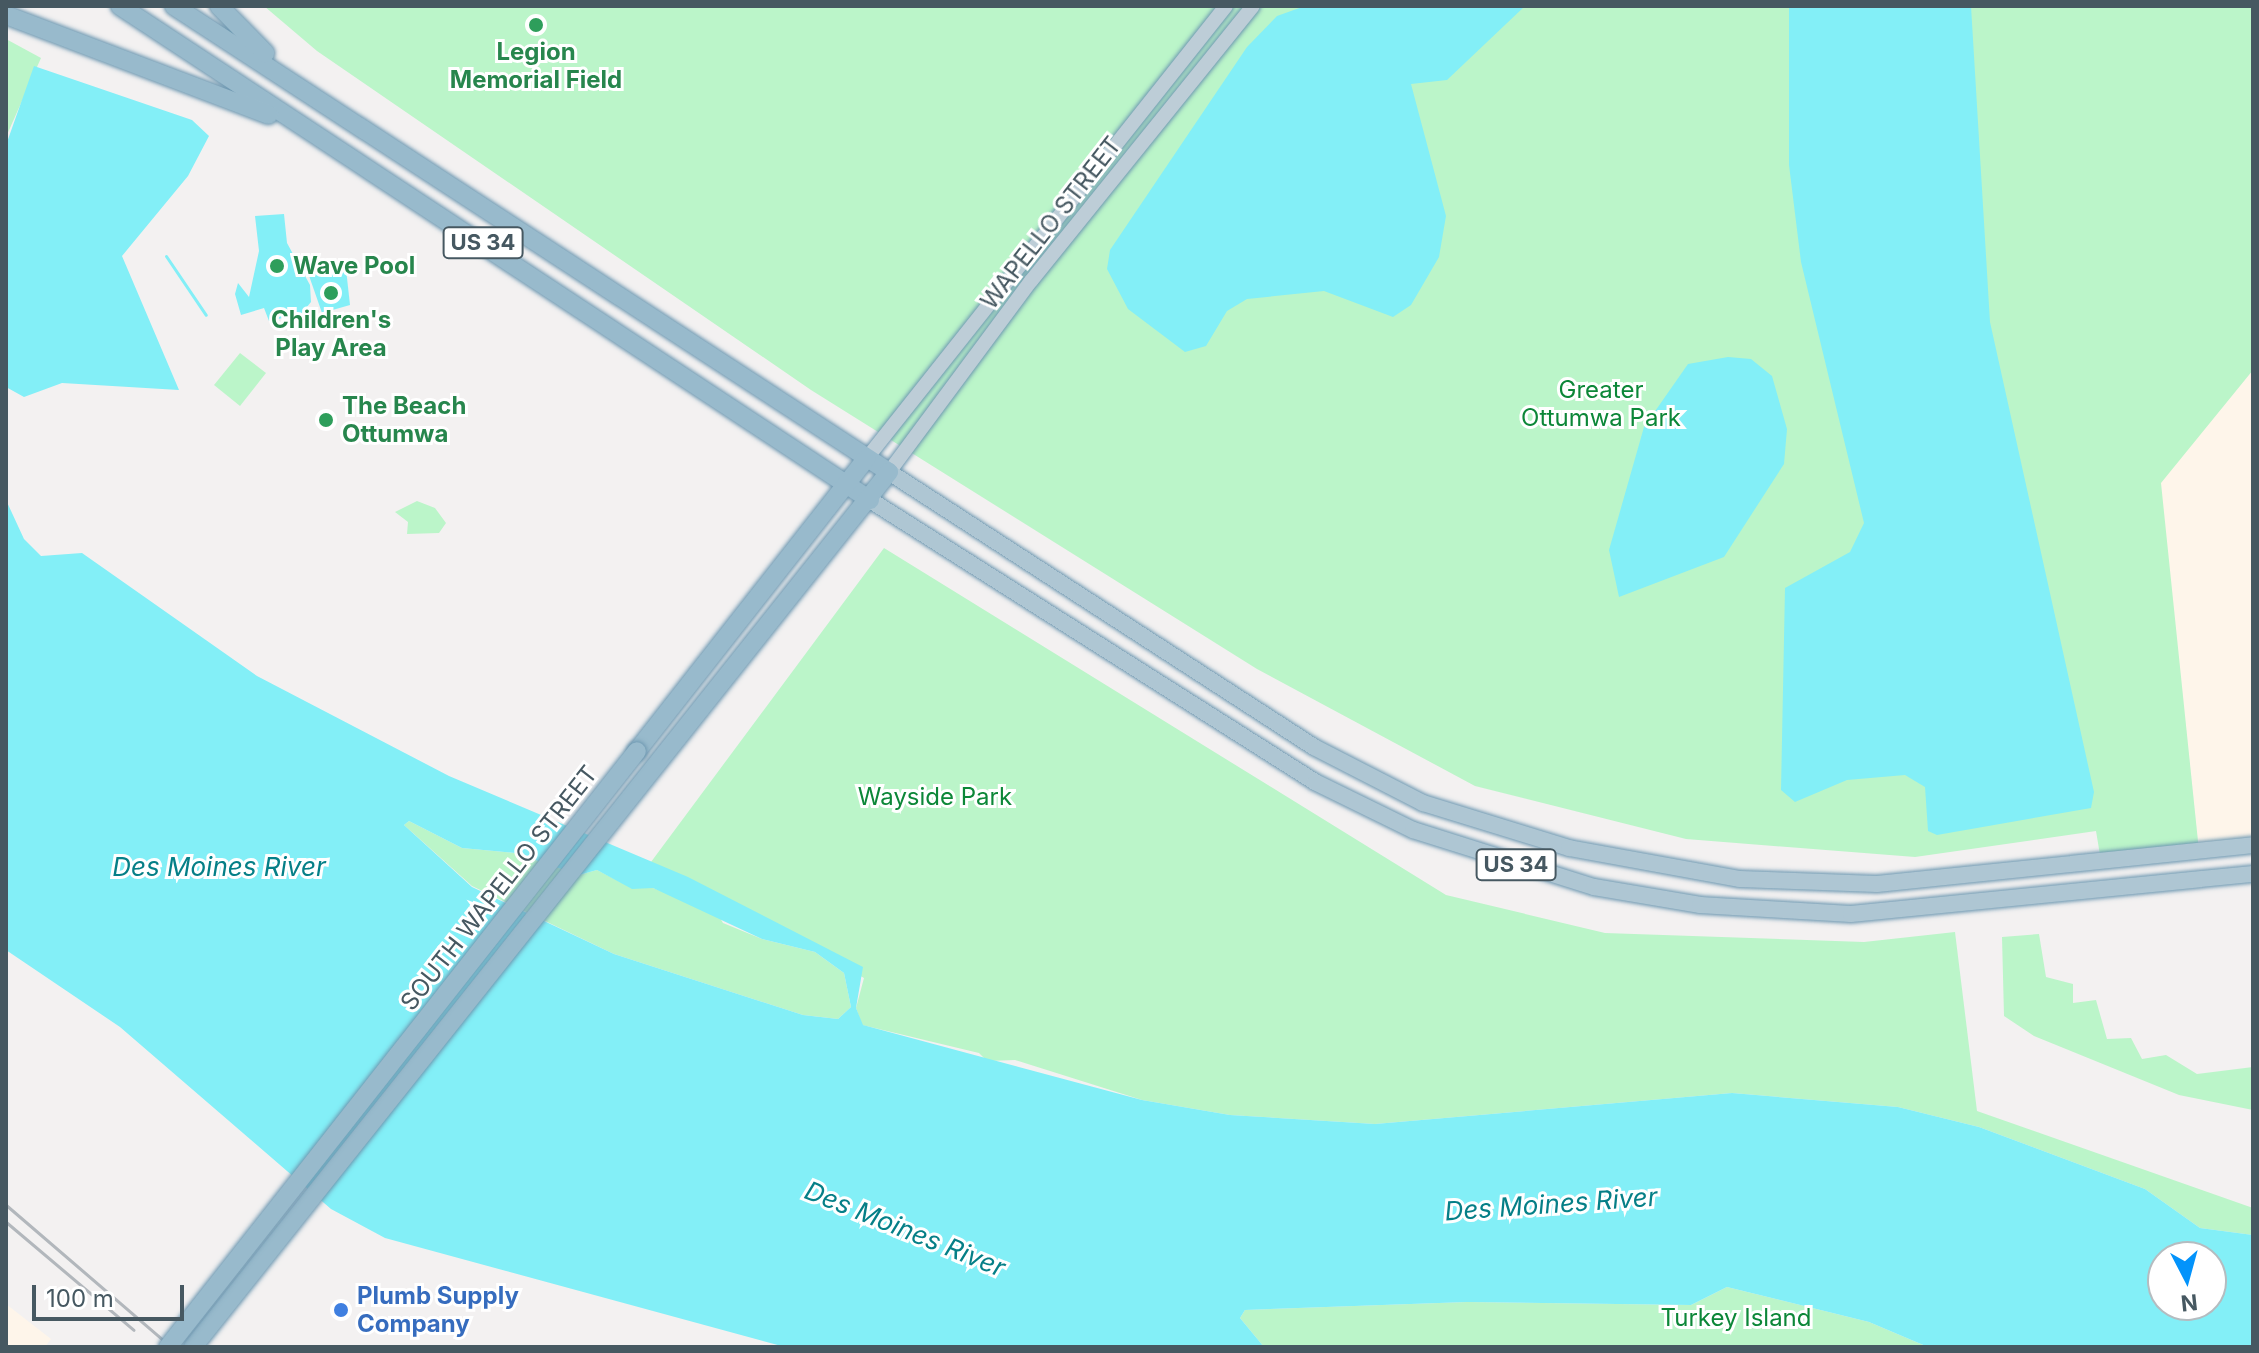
<!DOCTYPE html>
<style>
body{margin:0}
#map{position:relative;width:2259px;height:1353px;overflow:hidden;background:#f3f1f1;font-family:Inter,sans-serif}
div>[style]{position:absolute}
.commercial>*{inset:0;background:#fef5ea}
.green>*{inset:0;background:#bbf5c9}
.water>*{inset:0;background:#83eff7}
.stream>*{height:3px;margin:-1.5px;padding:0 1.5px;transform-origin:1.5px;border-radius:1.5px;background:#83eff7}
.roads{filter:drop-shadow(0 0 2px #6e98b1) drop-shadow(0 0 2px #6e98b1)}
.secondary>*{height:14px;margin:-7px;padding:0 7px;transform-origin:7px;border-radius:7px;background:#bdcdd7}
.primary>*{height:16px;margin:-8px;padding:0 8px;transform-origin:8px;border-radius:8px;background:#aec6d3}
.trunk>*{height:18px;margin:-9px;padding:0 9px;transform-origin:9px;border-radius:9px;background:#98bacc}
.rail>*{height:3px;margin:-1.5px;padding:0 1.5px;transform-origin:1.5px;border-radius:1.5px;background:#b2b7bc}
.bridges{filter:drop-shadow(0 0 2px #6e98b1) drop-shadow(0 0 2px #6e98b1)}
.trunk-bridge>*{height:18px;margin:-9px;padding:0 9px;transform-origin:9px;border-radius:9px;background:#98bacc}
.dots>*{width:22px;height:22px;translate:-50% -50%;box-sizing:border-box;border:4px solid #fff;border-radius:50%}
span{translate:-50% -50%;white-space:nowrap;text-align:center;line-height:1.15;-webkit-text-stroke:6px #fff;paint-order:stroke}
.shield-label span{padding:2px 6px;background:#fff;border:2px solid;border-radius:6px;-webkit-text-stroke-width:0}
.shield-label{font-size:22px;color:#465861;font-weight:700}
.leisure-label{font-size:24px;color:#27864d;font-weight:700}
.left{translate:0 -50%;text-align:left}
.street-label{font-size:24px;color:#465861}
.park-label{font-size:24px;color:#0c8738}
.shop-label{font-size:24px;color:#366cbe;font-weight:700}
.water-label{font-size:26px;color:#057f87;font-style:italic}
.frame{position:absolute;inset:0;border:8px solid #465861;pointer-events:none}
.north{position:absolute;left:2147px;top:1241px;width:80px;height:80px;box-sizing:border-box;background:#fff;border:2px solid #b5bcc0;border-radius:50%;rotate:174deg;font-size:22px;font-weight:700;line-height:32px;text-align:center;color:#465861}
.north::after{content:'';display:block;margin:auto;width:28px;height:36px;background:#0393fb;clip-path:polygon(50% 0,100% 100%,50% 72%,0 100%)}
.scale{position:absolute;left:32px;top:1285px;width:152px;height:36px;box-sizing:border-box;border:4px solid #465861;border-top:0;padding-left:10px;font-size:24px;line-height:28px;white-space:nowrap;color:#465861;-webkit-text-stroke:6px #fff;paint-order:stroke}
</style>
<div id="map">
<div class="commercial">
<div style="clip-path:polygon(2253px 370px,2253px 845px,2199px 851px,2160px 483px)"></div>
<div style="clip-path:polygon(6px 1304px,51px 1339px,45px 1347px,6px 1347px)"></div>
</div>
<div class="green">
<div style="clip-path:polygon(264px 6px,2253px 6px,2253px 370px,2161px 483px,2199px 851px,2101px 861px,2096px 831px,1915px 857px,1686px 839px,1475px 786px,1257px 669px,811px 390px,317px 51px)"></div>
<div style="clip-path:polygon(6px 39px,41px 58px,6px 137px)"></div>
<div style="clip-path:polygon(240px 353px,266px 373px,240px 406px,214px 385px)"></div>
<div style="clip-path:polygon(417px 501px,435px 508px,446px 523px,439px 533px,407px 534px,408px 522px,395px 512px)"></div>
<div style="clip-path:polygon(884px 548px,1446px 895px,1605px 933px,1864px 942px,1955px 932px,1977px 1111px,2253px 1208px,2253px 1235px,2200px 1228px,2145px 1189px,1979px 1127px,1898px 1107px,1732px 1093px,1375px 1124px,1230px 1115px,1142px 1100px,1015px 1060px,987px 1061px,979px 1053px,862px 1025px,856px 1008px,864px 978px,651px 862px)"></div>
<div style="clip-path:polygon(409px 821px,462px 848px,515px 853px,579px 875px,597px 870px,632px 888px,653px 888px,716px 911px,723px 923px,762px 939px,815px 952px,844px 973px,851px 1007px,838px 1019px,803px 1015px,614px 954px,472px 886px,404px 825px)"></div>
<div style="clip-path:polygon(2039px 934px,2046px 977px,2073px 984px,2073px 1003px,2096px 1000px,2107px 1039px,2131px 1038px,2142px 1059px,2166px 1055px,2197px 1074px,2253px 1067px,2253px 1110px,2179px 1095px,2034px 1036px,2004px 1016px,2002px 937px)"></div>
<div style="clip-path:polygon(1727px 1287px,1869px 1322px,1928px 1347px,1264px 1347px,1240px 1318px,1245px 1310px,1467px 1302px,1691px 1305px)"></div>
</div>
<div class="water">
<div style="clip-path:polygon(1305px 6px,1525px 6px,1447px 80px,1411px 84px,1446px 216px,1439px 257px,1411px 305px,1393px 317px,1324px 291px,1247px 299px,1227px 311px,1206px 346px,1185px 352px,1128px 309px,1107px 269px,1110px 250px,1247px 47px,1277px 16px)"></div>
<div style="clip-path:polygon(1789px 6px,1971px 6px,1990px 322px,2094px 792px,2091px 808px,1937px 835px,1928px 831px,1925px 787px,1905px 775px,1847px 780px,1795px 802px,1781px 790px,1785px 588px,1850px 552px,1864px 523px,1801px 262px,1789px 165px)"></div>
<div style="clip-path:polygon(34px 66px,192px 120px,209px 136px,188px 176px,122px 256px,179px 390px,62px 383px,24px 397px,6px 387px,6px 145px)"></div>
<div style="clip-path:polygon(284px 214px,287px 243px,310px 285px,311px 302px,301px 314px,269px 321px,264px 308px,241px 315px,235px 294px,238px 283px,249px 297px,259px 251px,255px 216px)"></div>
<div style="clip-path:polygon(311px 263px,346px 269px,350px 305px,322px 313px,306px 267px)"></div>
<div style="clip-path:polygon(1728px 357px,1751px 359px,1772px 376px,1787px 429px,1784px 464px,1724px 557px,1619px 597px,1609px 550px,1644px 427px,1688px 364px)"></div>
<div style="clip-path:polygon(evenodd,6px 500px,24px 539px,41px 556px,82px 553px,257px 676px,449px 776px,688px 877px,863px 967px,856px 1008px,863px 1025px,1142px 1100px,1230px 1115px,1375px 1124px,1732px 1093px,1898px 1107px,1979px 1127px,2145px 1189px,2200px 1228px,2253px 1235px,2253px 1347px,1928px 1347px,1869px 1322px,1727px 1287px,1691px 1305px,1467px 1302px,1245px 1310px,1240px 1318px,1264px 1347px,785px 1347px,385px 1238px,331px 1209px,120px 1027px,6px 950px,6px 500px,409px 821px,462px 848px,515px 853px,579px 875px,597px 870px,632px 889px,653px 888px,762px 939px,815px 952px,844px 973px,851px 1007px,838px 1019px,803px 1015px,614px 954px,472px 887px,404px 825px,409px 821px,6px 500px,2163px 1257px,2211px 1257px,2211px 1305px,2163px 1305px,2163px 1257px)"></div>
</div>
<div class="stream">
<div style="left:166px;top:256px;width:71px;rotate:55.9deg"></div>
</div>
<div class="roads">
<div class="secondary">
<div style="left:867px;top:458px;width:577px;rotate:-51.54deg"></div>
<div style="left:889px;top:472px;width:238px;rotate:-53.4deg"></div>
<div style="left:1031px;top:281px;width:353px;rotate:-51.1deg"></div>
</div>
<div class="primary">
<div style="left:889px;top:472px;width:506px;rotate:32.91deg"></div>
<div style="left:1314px;top:747px;width:123px;rotate:27.2deg"></div>
<div style="left:1423px;top:803px;width:153px;rotate:17.1deg"></div>
<div style="left:1569px;top:848px;width:174px;rotate:10.3deg"></div>
<div style="left:1740px;top:879px;width:137px;rotate:2.1deg"></div>
<div style="left:1877px;top:884px;width:378px;rotate:-5.9deg"></div>
<div style="left:870px;top:500px;width:527px;rotate:32.36deg"></div>
<div style="left:1315px;top:782px;width:109px;rotate:26.1deg"></div>
<div style="left:1413px;top:830px;width:190px;rotate:17.5deg"></div>
<div style="left:1594px;top:887px;width:108px;rotate:9.6deg"></div>
<div style="left:1700px;top:905px;width:151px;rotate:3.4deg"></div>
<div style="left:1851px;top:914px;width:404px;rotate:-5.7deg"></div>
</div>
<div class="trunk">
<div style="left:120px;top:6px;width:898px;rotate:33.37deg"></div>
<div style="left:174px;top:6px;width:853px;rotate:33.09deg"></div>
<div style="left:889px;top:472px;width:1118px;rotate:128.5deg"></div>
<div style="left:219px;top:6px;width:66px;rotate:45.6deg"></div>
<div style="left:6px;top:15px;width:281px;rotate:20.8deg"></div>
<div style="left:637px;top:751px;width:372px;rotate:-51.9deg"></div>
</div>
</div>
<div class="rail">
<div style="left:6px;top:1205px;width:218px;rotate:40.7deg"></div>
<div style="left:6px;top:1222px;width:167px;rotate:40.2deg"></div>
</div>
<div class="bridges">
<div class="trunk-bridge">
<div style="left:168px;top:1347px;width:758px;rotate:-51.8deg"></div>
</div>
</div>
<div class="dots">
<div style="left:536px;top:25px;background:#2e9e5b"></div>
<div style="left:277px;top:266px;background:#2e9e5b"></div>
<div style="left:331px;top:293px;background:#2e9e5b"></div>
<div style="left:326px;top:420px;background:#2e9e5b"></div>
<div style="left:341px;top:1310px;background:#3f7fe0"></div>
</div>
<div class="shield-label">
<span style="left:483px;top:243px">US 34</span>
<span style="left:1516px;top:865px">US 34</span>
</div>
<div class="leisure-label">
<span style="left:536px;top:66px">Legion<br>Memorial Field</span>
<span class="left" style="left:293px;top:266px">Wave Pool</span>
<span style="left:331px;top:334px">Children's<br>Play Area</span>
<span class="left" style="left:342px;top:420px">The Beach<br>Ottumwa</span>
</div>
<div class="street-label">
<span style="left:1051px;top:223px;rotate:-52deg">WAPELLO STREET</span>
<span style="left:499px;top:888px;rotate:-52deg">SOUTH WAPELLO STREET</span>
</div>
<div class="park-label">
<span style="left:1601px;top:404px">Greater<br>Ottumwa Park</span>
<span style="left:935px;top:797px">Wayside Park</span>
<span style="left:1736px;top:1318px">Turkey Island</span>
</div>
<div class="shop-label">
<span class="left" style="left:357px;top:1310px">Plumb Supply<br>Company</span>
</div>
<div class="water-label">
<span style="left:219px;top:867px">Des Moines River</span>
<span style="left:1551px;top:1204px;rotate:-4deg">Des Moines River</span>
<span style="left:905px;top:1229px;rotate:22deg">Des Moines River</span>
</div>
<div class="frame"></div>
<div class="north">N</div>
<div class="scale">100 m</div>
</div>
